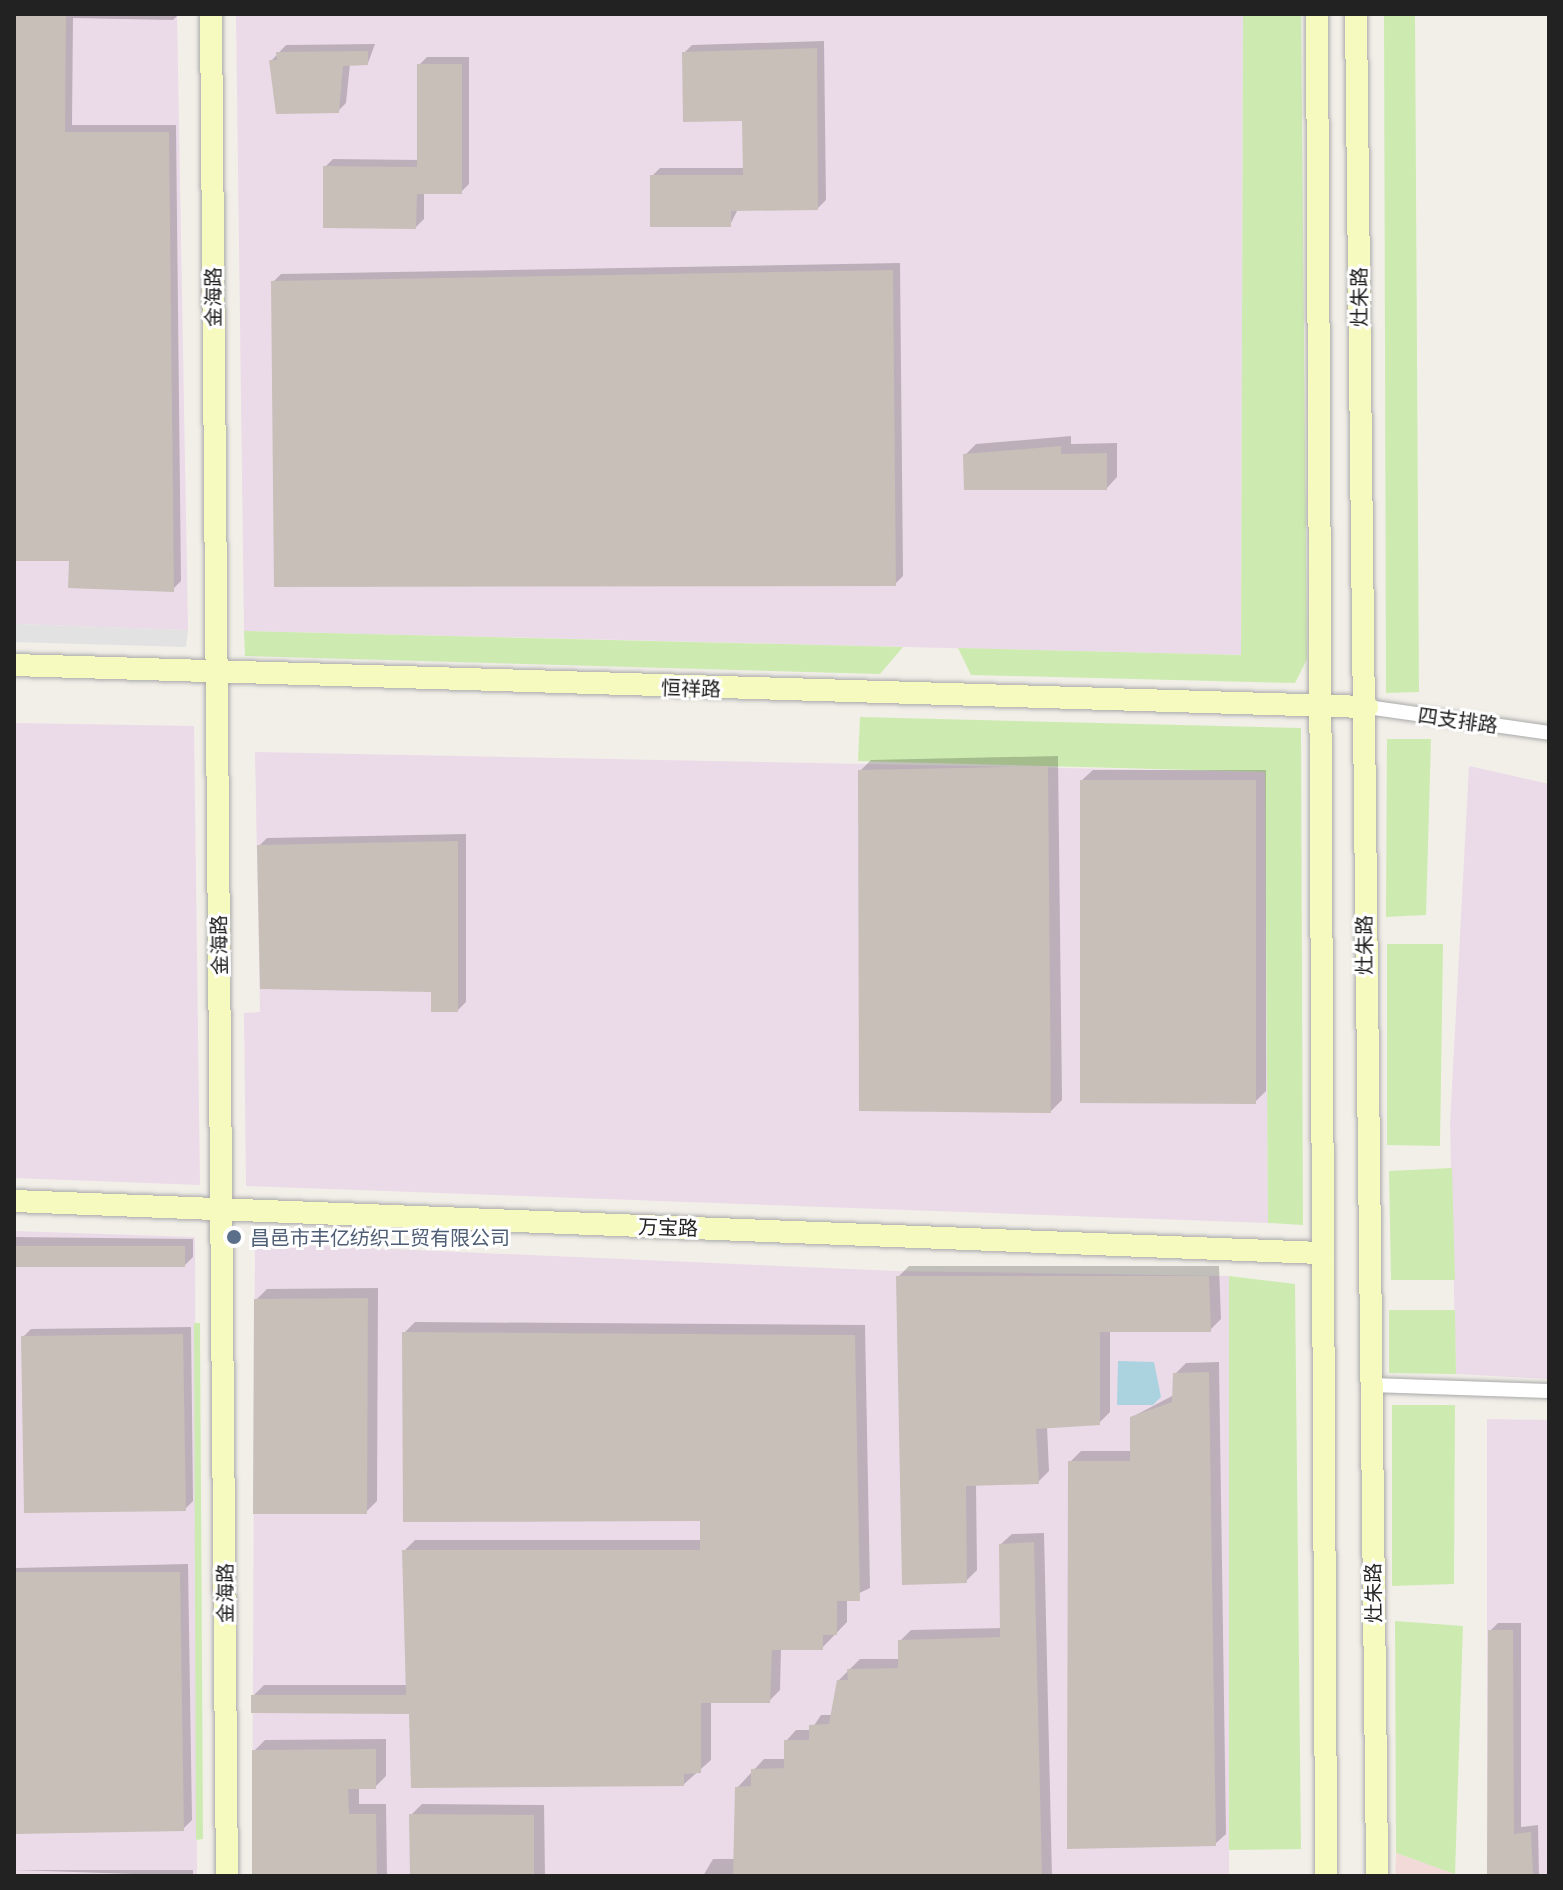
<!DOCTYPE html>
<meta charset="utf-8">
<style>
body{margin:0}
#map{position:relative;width:1563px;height:1890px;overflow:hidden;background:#f2efe9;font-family:Commissioner,"Noto Sans SC",sans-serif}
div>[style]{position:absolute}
.commercial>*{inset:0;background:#f2dad9}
.industrial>*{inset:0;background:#ebdbe8}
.grass>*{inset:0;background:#cdebb0}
.parking>*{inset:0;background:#e2e2e2}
.water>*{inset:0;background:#aad3df}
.shadow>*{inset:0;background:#0003}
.building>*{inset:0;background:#c7bfb8}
.roads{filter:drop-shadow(0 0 2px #a9a9a9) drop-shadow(0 0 2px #a9a9a9)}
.street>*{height:14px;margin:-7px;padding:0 7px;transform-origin:7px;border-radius:7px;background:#fff}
.secondary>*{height:22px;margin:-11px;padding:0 11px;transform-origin:11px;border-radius:11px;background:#f7fabf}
.dots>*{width:22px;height:22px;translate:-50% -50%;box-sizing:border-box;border:4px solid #fff;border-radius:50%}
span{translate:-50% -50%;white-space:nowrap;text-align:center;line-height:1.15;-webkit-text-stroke:6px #fff;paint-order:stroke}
.street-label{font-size:20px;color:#222}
.service-label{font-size:20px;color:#4e5e75}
.left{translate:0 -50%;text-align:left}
.frame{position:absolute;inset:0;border:16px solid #222;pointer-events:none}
</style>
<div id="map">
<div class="commercial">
<div style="clip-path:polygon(1396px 1853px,1462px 1876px,1395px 1876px)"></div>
</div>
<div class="industrial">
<div style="clip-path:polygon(14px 14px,177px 14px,188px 630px,14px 624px)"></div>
<div style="clip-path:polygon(236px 14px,1243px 14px,1241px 655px,244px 631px)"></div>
<div style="clip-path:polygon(14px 723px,194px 726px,200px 1185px,14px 1178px)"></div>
<div style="clip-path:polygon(255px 752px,1265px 772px,1268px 1223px,246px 1186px,244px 1013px,260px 1012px)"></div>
<div style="clip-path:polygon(1469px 766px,1549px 784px,1549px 1379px,1456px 1374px,1450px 1124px)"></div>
<div style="clip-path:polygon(14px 1231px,195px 1237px,197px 1876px,14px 1876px)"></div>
<div style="clip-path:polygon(255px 1243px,896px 1271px,1229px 1276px,1229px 1876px,252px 1876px)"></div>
<div style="clip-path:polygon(1487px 1419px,1549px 1420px,1549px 1876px,1487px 1876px)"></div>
</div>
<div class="grass">
<div style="clip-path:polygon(1243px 14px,1301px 14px,1307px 659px,1295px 683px,971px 675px,958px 648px,1241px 655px)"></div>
<div style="clip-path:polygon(1384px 14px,1415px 14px,1419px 692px,1386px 693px)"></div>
<div style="clip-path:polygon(244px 631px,903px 647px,880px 674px,245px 656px)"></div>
<div style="clip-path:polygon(860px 717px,1301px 728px,1303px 1225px,1268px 1223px,1265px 772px,858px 761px)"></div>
<div style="clip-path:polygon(1387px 739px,1431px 739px,1426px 915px,1386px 917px)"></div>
<div style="clip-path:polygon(1387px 944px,1443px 944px,1440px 1146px,1387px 1145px)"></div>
<div style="clip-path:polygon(1452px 1168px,1455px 1280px,1391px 1280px,1389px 1171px)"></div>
<div style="clip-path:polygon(1229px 1276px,1295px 1284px,1301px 1849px,1229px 1850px)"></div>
<div style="clip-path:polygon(1389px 1310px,1455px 1310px,1456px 1374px,1389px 1373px)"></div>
<div style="clip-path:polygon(194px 1323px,200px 1323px,203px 1839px,196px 1840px)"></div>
<div style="clip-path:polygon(1392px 1405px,1455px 1405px,1454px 1584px,1392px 1586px)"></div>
<div style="clip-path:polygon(1395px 1621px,1463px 1626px,1455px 1874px,1396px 1853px)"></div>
</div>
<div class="parking">
<div style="clip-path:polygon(14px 624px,188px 630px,186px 647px,14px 642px)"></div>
</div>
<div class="water">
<div style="clip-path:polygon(1118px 1361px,1154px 1362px,1161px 1397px,1153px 1405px,1117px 1405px)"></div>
</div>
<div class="shadow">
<div style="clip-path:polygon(14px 14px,179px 14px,173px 20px,73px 18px,72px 125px,176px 125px,181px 581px,173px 589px,71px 559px,14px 559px)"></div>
<div style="clip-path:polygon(267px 14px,353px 14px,267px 15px)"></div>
<div style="clip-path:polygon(824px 41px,826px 200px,818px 208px,738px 209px,730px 225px,652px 176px,660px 168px,745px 168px,744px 119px,684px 53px,692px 45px)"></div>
<div style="clip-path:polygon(375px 44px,368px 63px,350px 64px,346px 103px,338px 111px,277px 112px,271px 61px,286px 45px)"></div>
<div style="clip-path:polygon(427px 57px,469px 57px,469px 184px,461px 192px,424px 192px,424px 219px,416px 227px,325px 167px,333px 159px,419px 160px,419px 65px)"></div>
<div style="clip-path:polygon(900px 263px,903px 576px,895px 584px,273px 282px,281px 274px)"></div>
<div style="clip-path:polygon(1071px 436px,1071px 444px,1117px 443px,1117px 477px,1107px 488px,965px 455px,976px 444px)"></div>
<div style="clip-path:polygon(1058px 756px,1062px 1100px,1051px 1111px,860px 771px,871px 760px)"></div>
<div style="clip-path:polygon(1093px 770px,1266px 770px,1266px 1091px,1255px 1102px,1082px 780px)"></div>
<div style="clip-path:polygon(466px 834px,466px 1002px,458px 1010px,259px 846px,267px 838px)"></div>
<div style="clip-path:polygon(14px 1237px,193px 1239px,193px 1257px,185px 1265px,14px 1265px)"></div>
<div style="clip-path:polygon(909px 1266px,1219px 1266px,1221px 1319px,1210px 1330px,1110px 1330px,1110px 1412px,1099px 1423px,1047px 1426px,1049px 1471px,1038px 1482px,976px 1484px,977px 1570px,966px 1581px,898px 1277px)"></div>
<div style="clip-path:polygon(378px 1288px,377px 1501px,366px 1512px,256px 1300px,267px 1289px)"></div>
<div style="clip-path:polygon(415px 1322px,865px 1325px,870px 1588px,847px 1599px,847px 1622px,822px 1648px,781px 1648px,780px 1690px,769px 1701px,711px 1701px,711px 1760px,684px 1784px,411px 1712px,253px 1696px,264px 1685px,407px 1685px,404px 1551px,415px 1540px,702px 1540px,702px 1519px,404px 1333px)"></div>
<div style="clip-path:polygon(191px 1327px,193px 1501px,185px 1509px,23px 1337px,31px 1329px)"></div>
<div style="clip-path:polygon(1219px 1362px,1226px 1834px,1215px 1844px,1070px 1462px,1081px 1451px,1132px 1451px,1132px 1417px,1174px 1395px,1175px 1374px,1186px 1363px)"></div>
<div style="clip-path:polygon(1044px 1533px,1052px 1876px,703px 1876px,713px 1859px,735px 1859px,737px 1788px,764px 1759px,786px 1759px,786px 1741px,796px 1730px,811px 1730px,821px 1715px,831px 1715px,839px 1680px,860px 1659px,900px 1659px,900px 1641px,911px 1630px,1002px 1628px,1001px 1544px,1012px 1534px)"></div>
<div style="clip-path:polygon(14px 1561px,15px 1568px,188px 1564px,192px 1820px,183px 1829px,14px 1832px)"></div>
<div style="clip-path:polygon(1498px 1623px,1521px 1623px,1521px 1827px,1538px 1825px,1539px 1876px,1489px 1876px,1490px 1631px)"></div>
<div style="clip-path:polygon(386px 1739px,386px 1776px,375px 1787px,359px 1787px,359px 1804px,386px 1804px,387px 1876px,254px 1876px,254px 1751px,265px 1740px)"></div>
<div style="clip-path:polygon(422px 1804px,544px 1805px,545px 1876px,411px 1876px,411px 1815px)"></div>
<div style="clip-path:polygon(14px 1870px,193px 1870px,193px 1876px)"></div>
</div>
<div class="building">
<div style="clip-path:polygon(14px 14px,66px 14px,65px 132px,169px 132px,174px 592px,68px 588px,69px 561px,14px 561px)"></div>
<div style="clip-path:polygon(817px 48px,818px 210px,731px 211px,731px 227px,650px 227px,650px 175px,743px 175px,742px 121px,683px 122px,682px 52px)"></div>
<div style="clip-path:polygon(368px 51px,368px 65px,343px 66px,339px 113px,276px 114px,269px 60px,277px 60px,276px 52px)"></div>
<div style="clip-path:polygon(417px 64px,462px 64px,462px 194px,417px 194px,416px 229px,323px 228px,323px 166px,417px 167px)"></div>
<div style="clip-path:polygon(893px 270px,896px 586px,274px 587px,271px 281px)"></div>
<div style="clip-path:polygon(1061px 446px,1061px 454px,1107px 453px,1107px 490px,964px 490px,963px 454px)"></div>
<div style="clip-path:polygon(1048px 766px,1051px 1113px,859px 1111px,858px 770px)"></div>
<div style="clip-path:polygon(1080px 780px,1256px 780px,1256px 1104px,1080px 1103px)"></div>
<div style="clip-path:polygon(458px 841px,458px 1012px,431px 1012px,431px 992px,260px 989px,257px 845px)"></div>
<div style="clip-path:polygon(14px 1246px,185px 1246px,185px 1267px,14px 1267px)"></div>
<div style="clip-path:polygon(896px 1276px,1209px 1276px,1211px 1332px,1100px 1332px,1100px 1425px,1036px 1429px,1039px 1484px,966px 1486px,967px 1583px,902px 1585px)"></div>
<div style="clip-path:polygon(368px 1298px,367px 1514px,253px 1514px,254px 1299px)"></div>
<div style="clip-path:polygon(402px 1332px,855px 1335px,860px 1601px,837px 1601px,837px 1635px,823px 1635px,823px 1650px,772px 1650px,770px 1703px,701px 1703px,701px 1773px,684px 1774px,684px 1786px,411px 1788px,409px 1714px,251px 1713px,251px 1695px,406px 1695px,402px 1550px,700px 1550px,700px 1521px,403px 1522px)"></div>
<div style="clip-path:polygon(183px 1334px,186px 1511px,24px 1513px,21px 1336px)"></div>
<div style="clip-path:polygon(1209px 1372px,1216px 1846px,1067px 1849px,1068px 1461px,1130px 1461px,1130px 1417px,1172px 1402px,1173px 1373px)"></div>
<div style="clip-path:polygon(1034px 1542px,1042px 1876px,733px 1876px,735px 1787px,751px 1786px,751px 1769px,784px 1768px,784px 1740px,809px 1740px,809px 1725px,829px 1724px,837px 1680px,848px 1680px,847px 1669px,898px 1668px,898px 1640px,1000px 1637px,999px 1544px)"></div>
<div style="clip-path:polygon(14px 1572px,180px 1572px,184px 1831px,14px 1834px)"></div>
<div style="clip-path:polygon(1488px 1630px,1513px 1630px,1514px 1834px,1531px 1832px,1533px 1876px,1487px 1876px)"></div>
<div style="clip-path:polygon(376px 1749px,376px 1789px,348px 1789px,349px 1814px,376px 1814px,377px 1876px,252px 1876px,252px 1750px)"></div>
<div style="clip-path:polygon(409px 1814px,534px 1815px,534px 1876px,410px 1876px)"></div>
</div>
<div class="roads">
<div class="street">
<div style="left:1367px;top:707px;width:184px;rotate:8.1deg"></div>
<div style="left:1371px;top:1385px;width:178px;rotate:1.9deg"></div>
</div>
<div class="secondary">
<div style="left:211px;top:14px;width:1862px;rotate:89.51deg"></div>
<div style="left:1317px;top:14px;width:1862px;rotate:89.72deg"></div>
<div style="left:1356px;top:14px;width:1862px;rotate:89.35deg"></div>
<div style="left:14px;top:665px;width:1354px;rotate:1.78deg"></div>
<div style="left:14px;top:1201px;width:1309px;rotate:2.28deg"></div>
</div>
</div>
<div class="dots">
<div style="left:234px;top:1237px;background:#5c6f8a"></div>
</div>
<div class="street-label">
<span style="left:213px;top:297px;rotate:-90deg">金海路</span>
<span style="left:1359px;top:297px;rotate:-90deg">灶朱路</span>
<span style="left:691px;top:688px;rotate:2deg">恒祥路</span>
<span style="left:1458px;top:720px;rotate:8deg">四支排路</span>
<span style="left:219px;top:945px;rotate:-91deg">金海路</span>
<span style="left:1364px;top:945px;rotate:-90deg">灶朱路</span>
<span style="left:668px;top:1227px;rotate:2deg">万宝路</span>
<span style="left:225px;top:1593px;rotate:-90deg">金海路</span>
<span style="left:1373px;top:1593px;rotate:-91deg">灶朱路</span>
</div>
<div class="service-label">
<span class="left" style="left:250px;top:1237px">昌邑市丰亿纺织工贸有限公司</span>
</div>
<div class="frame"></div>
</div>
